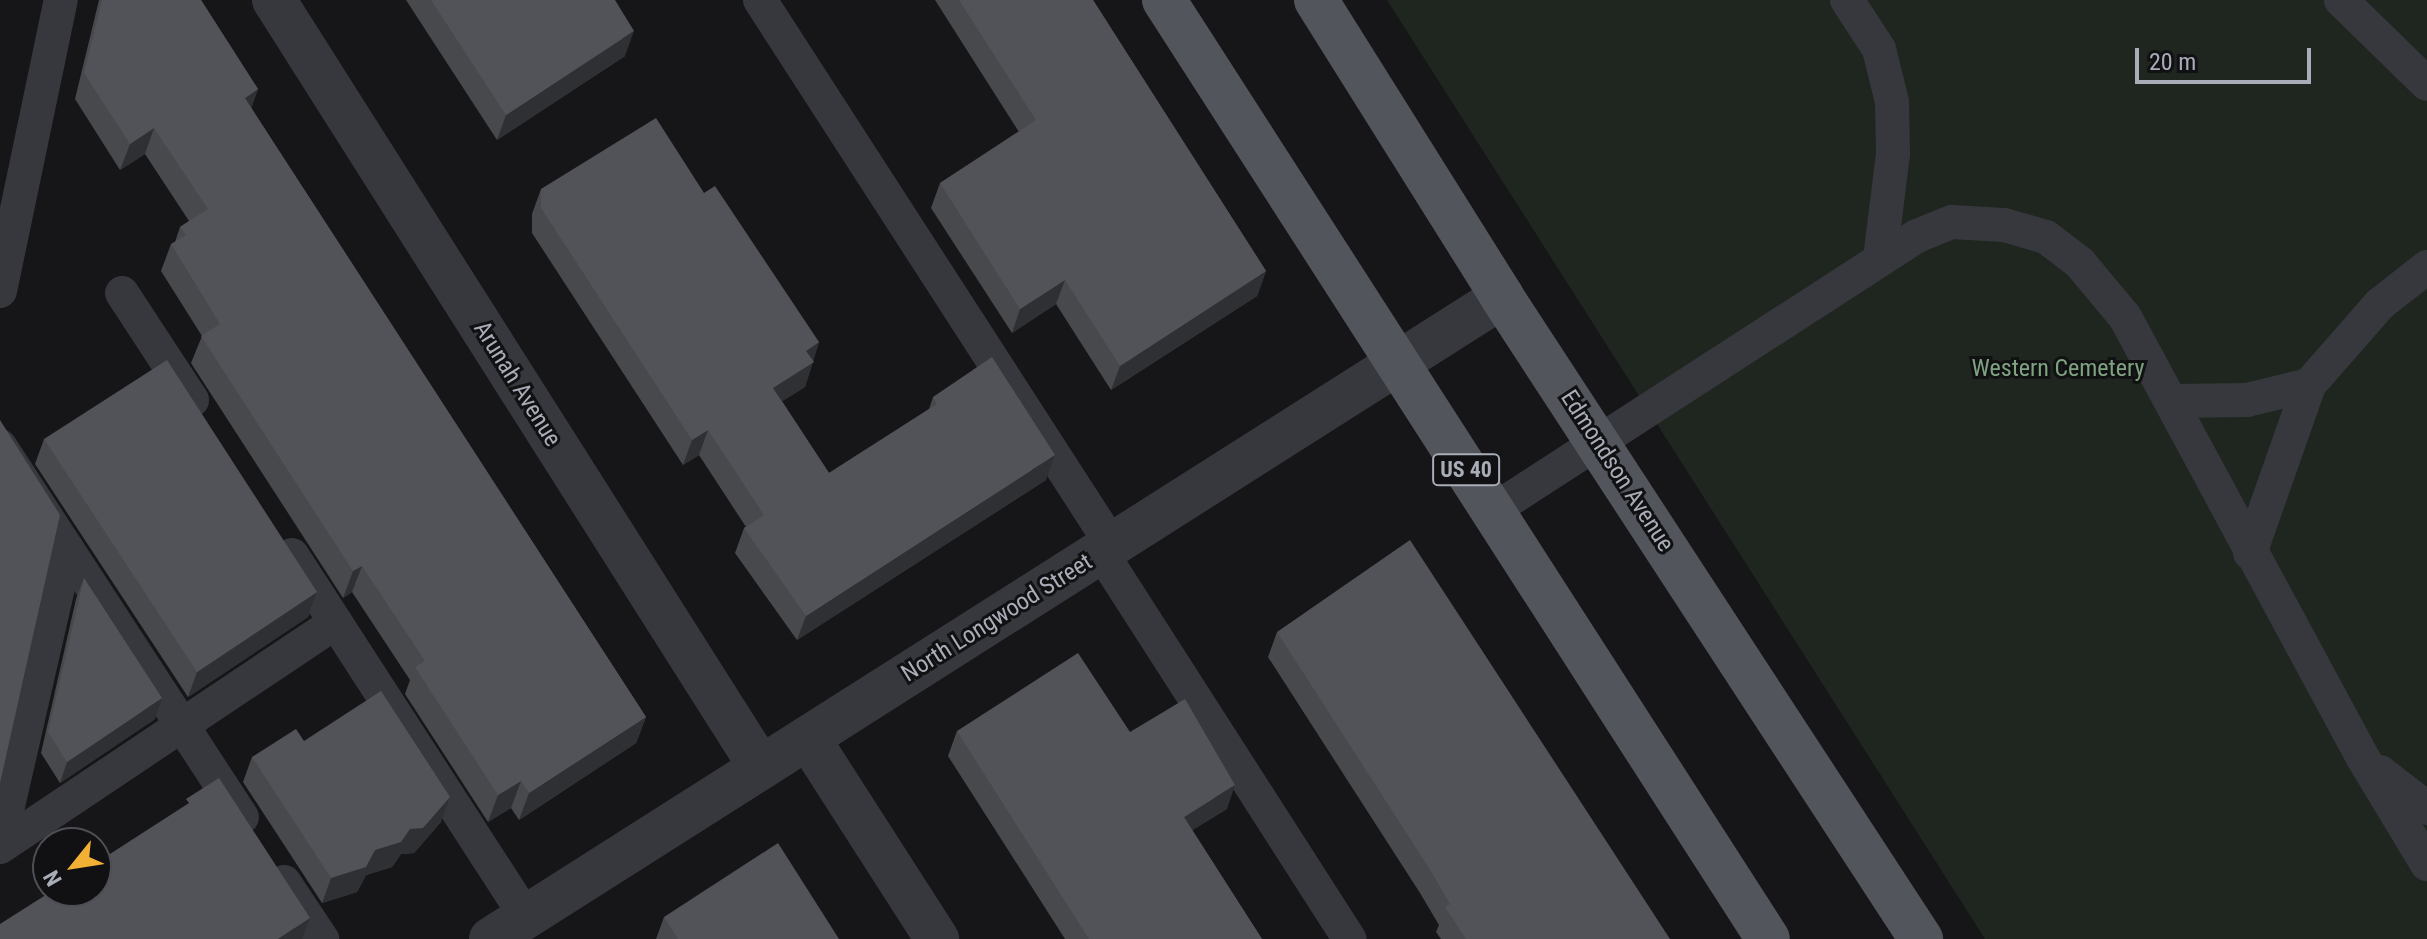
<!DOCTYPE html>
<style>
body{margin:0}
#map{position:relative;width:2427px;height:939px;overflow:hidden;background:#161618;font-family:"Roboto Condensed",sans-serif}
div>[style]{position:absolute}
.green>*{inset:0;background:#1e261f}
.service>*{height:34px;margin:-17px;padding:0 17px;transform-origin:17px;border-radius:17px;background:#37383d}
.minor>*{height:44px;margin:-22px;padding:0 22px;transform-origin:22px;border-radius:22px;background:#37383d}
.primary>*{height:44px;margin:-22px;padding:0 22px;transform-origin:22px;border-radius:22px;background:#53555c}
.wall>*{inset:0;background:#47494d}
.shaded-wall>*{inset:0;background:#2f3033}
.building>*{inset:0;background:#525359}
span{translate:-50% -50%;white-space:nowrap;text-align:center;line-height:1.15;-webkit-text-stroke:6px #111113;paint-order:stroke}
.shield-label span{padding:2px 6px;background:#111113;border:2px solid;border-radius:6px;-webkit-text-stroke-width:0}
.shield-label{font-size:22px;color:#a8adb8;font-weight:700}
.park-label{font-size:24px;color:#7fa381}
.street-label{font-size:24px;color:#a8adb8}
.north{position:absolute;left:32px;top:827px;width:80px;height:80px;box-sizing:border-box;background:#111113;border:2px solid #4d4f55;border-radius:50%;rotate:240deg;font-size:22px;font-weight:700;line-height:32px;text-align:center;color:#a8adb8}
.north::after{content:'';display:block;margin:auto;width:28px;height:36px;background:#f2b134;clip-path:polygon(50% 0,100% 100%,50% 72%,0 100%)}
.scale{position:absolute;left:2135px;top:48px;width:176px;height:36px;box-sizing:border-box;border:4px solid #a8adb8;border-top:0;padding-left:10px;font-size:24px;line-height:28px;white-space:nowrap;color:#a8adb8;-webkit-text-stroke:6px #111113;paint-order:stroke}
</style>
<div id="map">
<div class="green">
<div style="clip-path:polygon(1387px 0,2427px 0,2427px 939px,1985px 939px)"></div>
</div>
<div class="service">
<div style="left:760px;top:0;width:649px;rotate:57.14deg"></div>
<div style="left:1847px;top:0;width:59px;rotate:56.9deg"></div>
<div style="left:1879px;top:49px;width:55px;rotate:76.2deg"></div>
<div style="left:1892px;top:102px;width:52px;rotate:88.9deg"></div>
<div style="left:1893px;top:154px;width:105px;rotate:97.1deg"></div>
<div style="left:2341px;top:0;width:120px;rotate:44.3deg"></div>
<div style="left:0;top:291px;width:297px;rotate:-78.2deg"></div>
<div style="left:122px;top:293px;width:128px;rotate:56.8deg"></div>
<div style="left:2174px;top:401px;width:73px;rotate:-0.8deg"></div>
<div style="left:2247px;top:400px;width:64px;rotate:-13.6deg"></div>
<div style="left:2309px;top:385px;width:108px;rotate:-48.8deg"></div>
<div style="left:2380px;top:304px;width:60px;rotate:-38.2deg"></div>
<div style="left:0;top:446px;width:443px;rotate:56.9deg"></div>
<div style="left:1492px;top:511px;width:506px;rotate:-32.91deg"></div>
<div style="left:1917px;top:236px;width:38px;rotate:-22deg"></div>
<div style="left:1952px;top:222px;width:52px;rotate:3.3deg"></div>
<div style="left:2004px;top:225px;width:44px;rotate:15.9deg"></div>
<div style="left:2046px;top:237px;width:43px;rotate:37.4deg"></div>
<div style="left:2080px;top:263px;width:70px;rotate:50.2deg"></div>
<div style="left:2125px;top:317px;width:501px;rotate:61.65deg"></div>
<div style="left:2363px;top:758px;width:124px;rotate:58.9deg"></div>
<div style="left:1101px;top:552px;width:460px;rotate:57.3deg"></div>
<div style="left:2250px;top:553px;width:178px;rotate:-70.6deg"></div>
<div style="left:292px;top:555px;width:431px;rotate:57.1deg"></div>
<div style="left:2380px;top:772px;width:59px;rotate:37.5deg"></div>
<div style="left:0;top:841px;width:300px;rotate:-77.1deg"></div>
<div style="left:0;top:847px;width:404px;rotate:-33.8deg"></div>
<div style="left:284px;top:882px;width:69px;rotate:56.3deg"></div>
</div>
<div class="minor">
<div style="left:274px;top:0;width:909px;rotate:57.62deg"></div>
<div style="left:808px;top:738px;width:239px;rotate:57.3deg"></div>
<div style="left:491px;top:939px;width:1198px;rotate:-32.42deg"></div>
</div>
<div class="primary">
<div style="left:1164px;top:0;width:1116px;rotate:57.25deg"></div>
<div style="left:1316px;top:0;width:350px;rotate:57.9deg"></div>
<div style="left:1502px;top:297px;width:767px;rotate:56.87deg"></div>
</div>
<div class="wall">
<div style="clip-path:polygon(99px 0,201px 0,258px 89px,251px 108px,646px 717px,636px 743px,519px 820px,511px 808px,488px 822px,405px 694px,410px 680px,352px 592px,343px 598px,191px 363px,202px 336px,161px 271px,171px 244px,175px 242px,180px 227px,189px 221px,145px 154px,120px 170px,75px 99px)"></div>
<div style="clip-path:polygon(406px 0,615px 0,625px 56px,497px 140px)"></div>
<div style="clip-path:polygon(935px 0,1093px 0,1266px 271px,1257px 296px,1111px 390px,1056px 304px,1012px 333px,931px 208px,940px 183px,1019px 132px)"></div>
<div style="clip-path:polygon(541px 189px,704px 193px,819px 342px,805px 387px,782px 401px,829px 473px,929px 409px,933px 397px,1046px 480px,797px 640px,735px 553px,744px 528px,746px 527px,699px 455px,683px 465px,532px 233px,532px 214px)"></div>
<div style="clip-path:polygon(44px 439px,317px 592px,308px 617px,188px 697px,35px 464px)"></div>
<div style="clip-path:polygon(84px 578px,155px 719px,60px 783px,41px 753px,76px 599px)"></div>
<div style="clip-path:polygon(1277px 632px,1670px 939px,1441px 939px,1436px 932px,1439px 925px,1420px 893px,1268px 657px)"></div>
<div style="clip-path:polygon(957px 731px,1130px 732px,1227px 809px,1192px 830px,1262px 939px,1065px 939px,948px 756px)"></div>
<div style="clip-path:polygon(304px 741px,441px 822px,414px 853px,401px 854px,392px 867px,366px 875px,357px 892px,322px 903px,243px 782px,252px 757px)"></div>
<div style="clip-path:polygon(664px 917px,839px 939px,656px 939px)"></div>
</div>
<div class="shaded-wall">
<div style="clip-path:polygon(634px 31px,625px 56px,497px 140px,506px 115px)"></div>
<div style="clip-path:polygon(258px 89px,249px 115px,245px 98px)"></div>
<div style="clip-path:polygon(154px 128px,145px 154px,120px 170px,130px 144px)"></div>
<div style="clip-path:polygon(1266px 271px,1257px 296px,1111px 390px,1120px 366px)"></div>
<div style="clip-path:polygon(1065px 280px,1056px 304px,1012px 333px,1020px 309px)"></div>
<div style="clip-path:polygon(819px 342px,805px 387px,764px 413px,773px 388px,806px 351px)"></div>
<div style="clip-path:polygon(708px 430px,699px 455px,683px 465px,692px 440px)"></div>
<div style="clip-path:polygon(1055px 455px,1046px 480px,797px 640px,806px 616px)"></div>
<div style="clip-path:polygon(362px 566px,352px 592px,343px 598px,353px 571px)"></div>
<div style="clip-path:polygon(317px 592px,308px 617px,188px 697px,197px 672px)"></div>
<div style="clip-path:polygon(162px 698px,155px 719px,60px 783px,67px 762px)"></div>
<div style="clip-path:polygon(646px 717px,636px 743px,519px 820px,529px 793px)"></div>
<div style="clip-path:polygon(521px 781px,511px 808px,488px 822px,498px 795px)"></div>
<div style="clip-path:polygon(1235px 785px,1227px 809px,1175px 841px,1184px 817px)"></div>
<div style="clip-path:polygon(450px 797px,441px 822px,414px 853px,401px 854px,392px 867px,366px 875px,357px 892px,322px 903px,331px 878px,375px 850px)"></div>
<div style="clip-path:polygon(310px 918px,302px 939px,278px 939px)"></div>
</div>
<div class="building">
<div style="clip-path:polygon(102px 0,201px 0,258px 89px,245px 98px,646px 717px,529px 793px,521px 781px,498px 795px,415px 667px,425px 661px,362px 566px,353px 571px,201px 336px,220px 324px,171px 244px,186px 235px,180px 227px,208px 209px,154px 128px,130px 144px,84px 73px)"></div>
<div style="clip-path:polygon(431px 0,615px 0,634px 31px,506px 115px)"></div>
<div style="clip-path:polygon(959px 0,1093px 0,1266px 271px,1120px 366px,1065px 280px,1020px 309px,940px 183px,1036px 120px)"></div>
<div style="clip-path:polygon(656px 118px,704px 193px,715px 186px,819px 342px,806px 351px,814px 362px,773px 388px,829px 473px,937px 404px,933px 397px,992px 357px,1055px 455px,806px 616px,744px 528px,764px 515px,708px 430px,692px 440px,541px 208px,541px 189px)"></div>
<div style="clip-path:polygon(167px 360px,317px 592px,197px 672px,44px 439px)"></div>
<div style="clip-path:polygon(0 420px,60px 515px,0 783px)"></div>
<div style="clip-path:polygon(1410px 540px,1670px 939px,1466px 939px,1445px 907px,1450px 904px,1429px 868px,1277px 632px)"></div>
<div style="clip-path:polygon(84px 578px,162px 698px,67px 762px,48px 732px)"></div>
<div style="clip-path:polygon(1078px 653px,1130px 732px,1185px 699px,1235px 785px,1184px 817px,1262px 939px,1089px 939px,957px 731px)"></div>
<div style="clip-path:polygon(381px 691px,450px 797px,423px 828px,410px 829px,401px 842px,375px 850px,366px 867px,331px 878px,252px 757px,296px 729px,304px 741px)"></div>
<div style="clip-path:polygon(219px 778px,310px 918px,278px 939px,0 939px,0 924px,52px 891px,96px 891px,96px 863px,189px 803px,186px 799px)"></div>
<div style="clip-path:polygon(778px 843px,839px 939px,678px 939px,664px 917px)"></div>
</div>
<div class="shield-label">
<span style="left:1466px;top:470px">US 40</span>
</div>
<div class="park-label">
<span style="left:2058px;top:369px">Western Cemetery</span>
</div>
<div class="street-label">
<span style="left:517px;top:384px;rotate:58deg">Arunah Avenue</span>
<span style="left:1617px;top:471px;rotate:57deg">Edmondson Avenue</span>
<span style="left:997px;top:618px;rotate:-32deg">North Longwood Street</span>
</div>
<div class="north">N</div>
<div class="scale">20 m</div>
</div>
